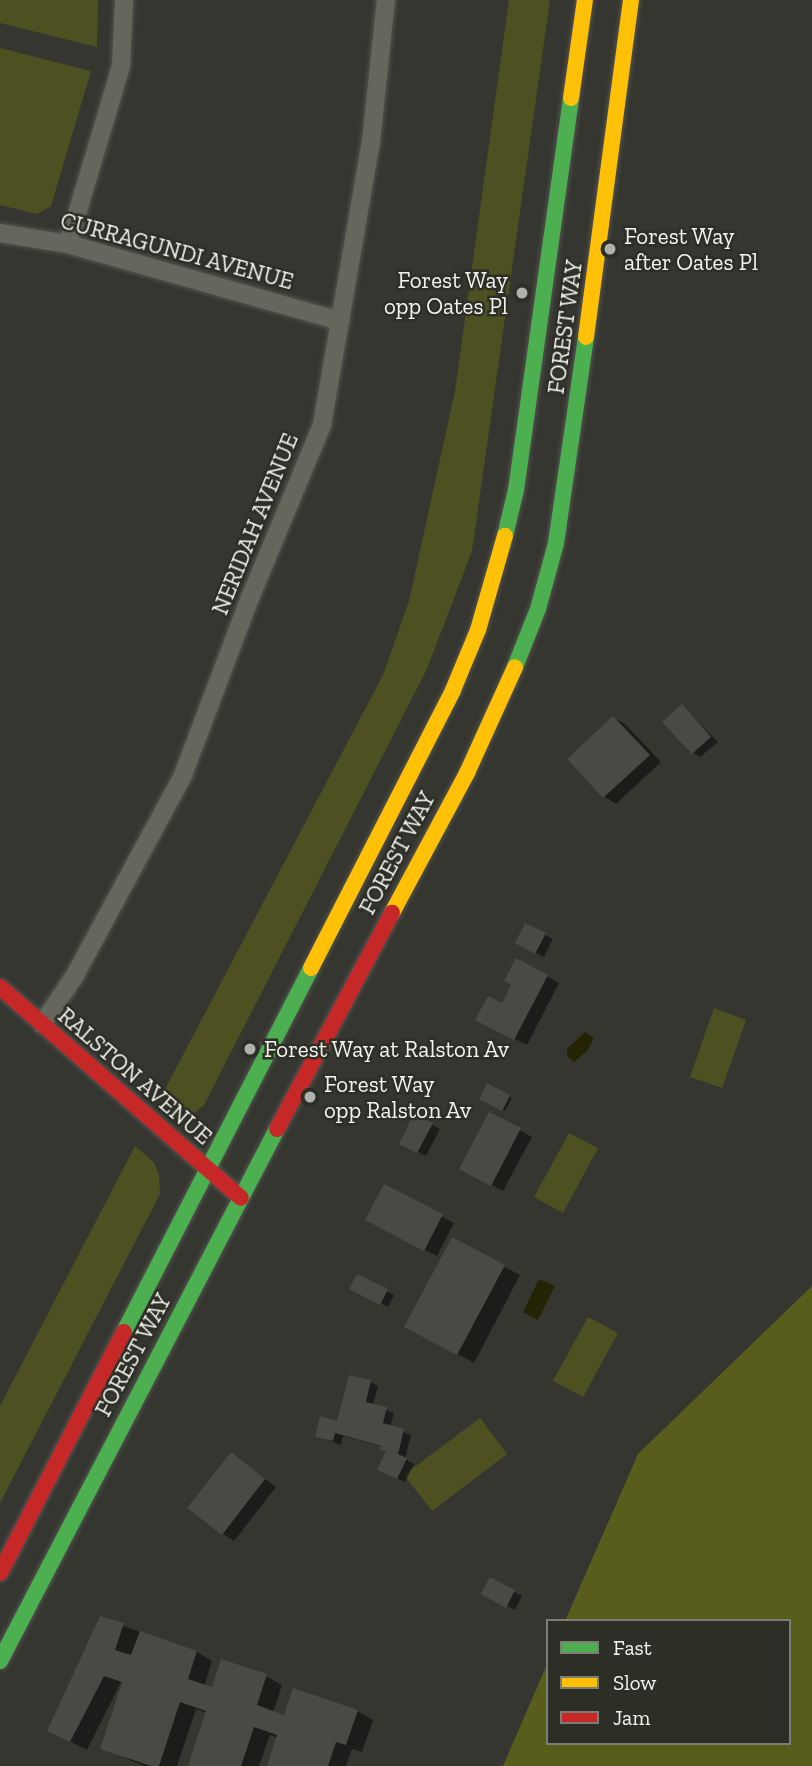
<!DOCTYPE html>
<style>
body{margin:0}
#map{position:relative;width:812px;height:1766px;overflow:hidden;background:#363631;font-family:"Zilla Slab",serif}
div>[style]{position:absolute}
.green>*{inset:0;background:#4d5020}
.forest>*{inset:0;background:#595d1c}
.water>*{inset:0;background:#222404}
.shadow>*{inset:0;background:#0007}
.building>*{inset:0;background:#494a46}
.roads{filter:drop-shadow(0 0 2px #535350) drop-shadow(0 0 2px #535350)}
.street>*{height:18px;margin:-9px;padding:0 9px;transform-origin:9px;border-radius:9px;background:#65665c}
.fast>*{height:16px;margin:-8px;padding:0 8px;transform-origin:8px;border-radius:8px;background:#4caf50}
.slow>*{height:16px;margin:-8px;padding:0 8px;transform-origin:8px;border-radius:8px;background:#ffc107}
.jam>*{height:16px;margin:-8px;padding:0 8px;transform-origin:8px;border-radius:8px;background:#c62828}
.dots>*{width:19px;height:19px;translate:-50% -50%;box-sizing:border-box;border:4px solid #2d2e25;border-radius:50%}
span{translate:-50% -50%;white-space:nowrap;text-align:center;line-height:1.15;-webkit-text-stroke:5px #2d2e25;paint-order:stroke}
.poi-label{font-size:23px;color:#f3f3ed}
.left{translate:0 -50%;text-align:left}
.right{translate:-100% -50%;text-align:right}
.street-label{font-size:23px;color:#f3f3ed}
.legend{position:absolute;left:546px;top:1619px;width:245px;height:126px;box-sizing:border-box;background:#2d2e25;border:2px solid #7c7d75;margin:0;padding:9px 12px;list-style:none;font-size:21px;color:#f3f3ed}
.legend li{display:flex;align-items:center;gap:14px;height:35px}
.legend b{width:35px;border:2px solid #7c7d75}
</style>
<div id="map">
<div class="green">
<div style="clip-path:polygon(0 0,98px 0,97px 47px,0 23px)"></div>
<div style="clip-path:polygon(509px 0,550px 0,472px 551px,427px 669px,204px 1105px,193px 1114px,163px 1093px,383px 675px,409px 601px,455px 391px)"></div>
<div style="clip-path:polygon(0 48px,91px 71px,51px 206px,37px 214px,0 205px)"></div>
<div style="clip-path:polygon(714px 1008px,746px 1020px,722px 1088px,690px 1077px)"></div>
<div style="clip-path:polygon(569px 1133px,598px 1148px,563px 1213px,534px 1197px)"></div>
<div style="clip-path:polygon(135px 1146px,154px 1162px,159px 1175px,160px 1194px,0 1503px,0 1406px)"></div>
<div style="clip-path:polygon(588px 1317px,618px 1333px,583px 1397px,553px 1381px)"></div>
<div style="clip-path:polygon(480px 1418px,507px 1454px,432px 1511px,404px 1475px)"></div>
</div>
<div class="forest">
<div style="clip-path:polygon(812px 1286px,812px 1766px,503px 1766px,548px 1662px,548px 1743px,789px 1743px,789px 1621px,565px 1621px,638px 1454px)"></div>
</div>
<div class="water">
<div style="clip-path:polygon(585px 1032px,594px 1038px,587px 1051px,574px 1062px,567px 1056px,567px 1049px)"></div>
<div style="clip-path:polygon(539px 1279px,555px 1286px,538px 1320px,523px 1312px)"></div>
</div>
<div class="shadow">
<div style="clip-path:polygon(682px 706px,718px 742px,700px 757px,693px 753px)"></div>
<div style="clip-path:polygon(614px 718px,625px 724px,661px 762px,616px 804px,605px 797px,569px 760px)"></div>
<div style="clip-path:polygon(526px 925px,553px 939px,544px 957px,517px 943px)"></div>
<div style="clip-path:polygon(547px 976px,559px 983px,527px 1045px,489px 1026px,503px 1005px)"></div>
<div style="clip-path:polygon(487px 1086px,512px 1098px,505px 1111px,481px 1098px)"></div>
<div style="clip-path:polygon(490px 1114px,532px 1137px,503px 1191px,462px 1169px)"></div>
<div style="clip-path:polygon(415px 1115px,440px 1129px,426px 1156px,401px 1143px)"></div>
<div style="clip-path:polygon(385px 1186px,454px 1223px,437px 1256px,379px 1226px)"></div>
<div style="clip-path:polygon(453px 1239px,520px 1275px,474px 1363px,422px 1335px)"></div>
<div style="clip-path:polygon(358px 1276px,394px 1295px,388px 1307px,351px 1288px)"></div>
<div style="clip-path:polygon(370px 1382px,378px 1386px,373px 1405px,394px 1413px,390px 1427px,411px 1435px,405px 1459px,414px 1464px,405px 1482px,387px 1474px,388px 1452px,383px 1447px,343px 1436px,341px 1445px,317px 1436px,339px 1423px)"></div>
<div style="clip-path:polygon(231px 1454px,276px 1487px,234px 1541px,223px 1534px)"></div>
<div style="clip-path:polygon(491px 1579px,522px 1596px,515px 1610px,483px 1593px)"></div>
<div style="clip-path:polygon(101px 1618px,197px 1652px,212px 1661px,204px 1687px,213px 1689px,222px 1661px,266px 1676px,282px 1685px,273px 1713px,285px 1717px,357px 1711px,373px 1720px,362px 1752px,352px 1749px,346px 1766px,269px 1766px,278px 1738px,270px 1735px,259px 1766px,189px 1766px,207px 1713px,196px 1709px,177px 1766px,144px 1766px,102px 1748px,123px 1678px,87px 1750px,65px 1739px)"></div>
</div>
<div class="building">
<div style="clip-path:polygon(682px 704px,711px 737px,692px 754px,662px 722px)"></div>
<div style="clip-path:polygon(613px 716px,650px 755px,603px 798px,567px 759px)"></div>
<div style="clip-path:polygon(525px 923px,546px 933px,535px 954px,515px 943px)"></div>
<div style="clip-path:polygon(516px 958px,548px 975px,514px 1040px,475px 1020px,488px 996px,502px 1003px,511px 985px,504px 981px)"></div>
<div style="clip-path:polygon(487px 1083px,510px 1095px,502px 1111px,479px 1099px)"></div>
<div style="clip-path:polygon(489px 1112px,521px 1128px,491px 1186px,459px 1169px)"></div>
<div style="clip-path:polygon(414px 1113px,433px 1123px,417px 1153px,399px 1144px)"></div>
<div style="clip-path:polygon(384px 1184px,443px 1214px,424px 1251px,365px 1220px)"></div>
<div style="clip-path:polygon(452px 1237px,505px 1265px,457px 1355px,404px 1327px)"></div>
<div style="clip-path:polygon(357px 1274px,388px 1289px,380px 1305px,349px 1289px)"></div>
<div style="clip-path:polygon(349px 1375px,371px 1380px,366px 1402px,387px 1407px,383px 1423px,404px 1429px,398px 1454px,407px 1458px,397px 1479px,377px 1470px,386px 1451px,380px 1450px,381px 1446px,335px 1433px,333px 1441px,315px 1437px,320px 1416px,337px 1421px)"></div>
<div style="clip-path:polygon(231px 1452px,265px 1479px,222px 1535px,187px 1508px)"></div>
<div style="clip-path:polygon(490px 1577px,515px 1590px,506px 1608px,481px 1594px)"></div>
<div style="clip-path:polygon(100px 1616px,124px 1623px,115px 1650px,131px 1655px,140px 1631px,197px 1651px,188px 1679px,212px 1687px,221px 1659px,267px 1674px,257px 1705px,284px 1715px,293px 1688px,358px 1710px,346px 1745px,336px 1742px,328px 1766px,267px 1766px,277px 1735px,254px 1727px,241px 1766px,188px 1766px,206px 1711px,180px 1702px,159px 1766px,151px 1766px,100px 1749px,122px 1682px,104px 1676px,70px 1742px,47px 1731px)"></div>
</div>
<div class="roads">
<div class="street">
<div style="left:0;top:233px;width:69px;rotate:9.2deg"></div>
<div style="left:68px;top:244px;width:283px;rotate:15.8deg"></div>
<div style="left:68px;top:244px;width:186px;rotate:-73.4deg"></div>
<div style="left:121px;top:66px;width:66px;rotate:-87.4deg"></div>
<div style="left:42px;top:1024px;width:57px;rotate:-55.8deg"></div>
<div style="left:74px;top:977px;width:230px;rotate:-61.6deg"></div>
<div style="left:183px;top:775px;width:189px;rotate:-69.3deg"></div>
<div style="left:250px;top:598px;width:187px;rotate:-67.4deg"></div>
<div style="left:322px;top:425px;width:287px;rotate:-80.2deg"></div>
<div style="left:371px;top:142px;width:143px;rotate:-84deg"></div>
</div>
<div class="fast">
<div style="left:505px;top:536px;width:47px;rotate:-76.6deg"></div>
<div style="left:516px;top:490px;width:396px;rotate:-82deg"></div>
<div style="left:515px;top:667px;width:62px;rotate:-68.4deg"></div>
<div style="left:538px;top:609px;width:68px;rotate:-74.7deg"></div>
<div style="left:556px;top:543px;width:208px;rotate:-81.7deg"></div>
<div style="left:124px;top:1332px;width:409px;rotate:-62.8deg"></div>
<div style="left:0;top:1661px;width:600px;rotate:-62.5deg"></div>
</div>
<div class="slow">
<div style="left:571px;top:98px;width:99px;rotate:-81.9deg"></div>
<div style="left:586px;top:337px;width:340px;rotate:-82.4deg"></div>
<div style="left:392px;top:913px;width:159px;rotate:-61.8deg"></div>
<div style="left:467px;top:773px;width:116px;rotate:-65.6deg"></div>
<div style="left:311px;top:968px;width:312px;rotate:-62.9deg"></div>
<div style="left:453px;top:690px;width:65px;rotate:-67.4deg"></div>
<div style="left:478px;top:630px;width:98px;rotate:-74deg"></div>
</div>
<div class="jam">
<div style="left:0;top:987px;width:320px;rotate:41.2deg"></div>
<div style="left:277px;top:1129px;width:245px;rotate:-62deg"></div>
<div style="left:0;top:1573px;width:271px;rotate:-62.8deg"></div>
</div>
</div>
<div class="dots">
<div style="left:610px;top:249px;background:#b1b1ab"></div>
<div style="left:522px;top:293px;background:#b1b1ab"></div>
<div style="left:250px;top:1049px;background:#b1b1ab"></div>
<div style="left:310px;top:1097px;background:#b1b1ab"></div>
</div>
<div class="poi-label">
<span class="left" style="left:624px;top:249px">Forest Way<br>after Oates Pl</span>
<span class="right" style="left:508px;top:293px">Forest Way<br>opp Oates Pl</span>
<span class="left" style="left:264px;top:1049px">Forest Way at Ralston Av</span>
<span class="left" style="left:324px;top:1097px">Forest Way<br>opp Ralston Av</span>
</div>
<div class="street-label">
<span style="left:177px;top:251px;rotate:15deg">CURRAGUNDI AVENUE</span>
<span style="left:565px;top:327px;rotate:-82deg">FOREST WAY</span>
<span style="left:255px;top:524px;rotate:-68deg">NERIDAH AVENUE</span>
<span style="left:397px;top:853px;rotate:-62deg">FOREST WAY</span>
<span style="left:135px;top:1076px;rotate:41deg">RALSTON AVENUE</span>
<span style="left:133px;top:1355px;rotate:-62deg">FOREST WAY</span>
</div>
<ul class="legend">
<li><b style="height:9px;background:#4caf50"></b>Fast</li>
<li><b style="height:9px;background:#ffc107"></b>Slow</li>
<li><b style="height:9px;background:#c62828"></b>Jam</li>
</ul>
</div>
